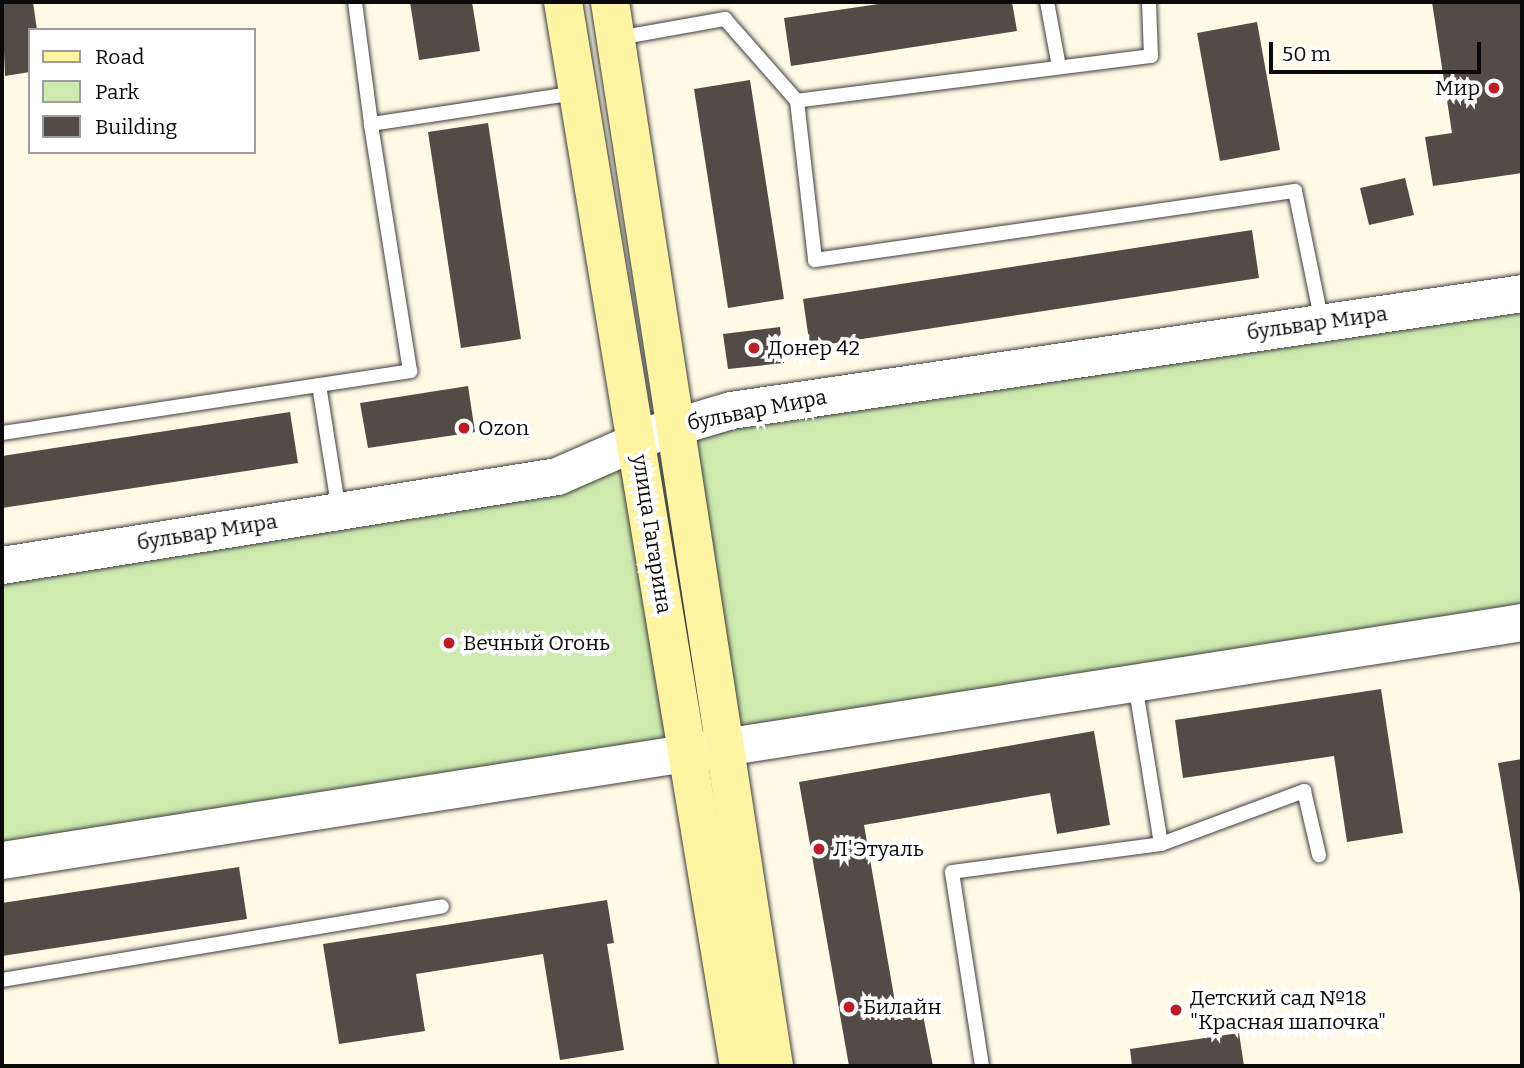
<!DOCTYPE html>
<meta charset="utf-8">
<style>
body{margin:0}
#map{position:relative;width:1524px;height:1068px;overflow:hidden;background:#fffae6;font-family:Bitter,serif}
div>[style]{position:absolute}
.green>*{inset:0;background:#ceeaaf}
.building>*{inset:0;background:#524b46}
.roads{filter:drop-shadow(0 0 2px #3d3d3d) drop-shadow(0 0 2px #3d3d3d)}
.service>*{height:14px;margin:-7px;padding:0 7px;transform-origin:7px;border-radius:7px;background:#fff}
.tertiary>*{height:37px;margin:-18.5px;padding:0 18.5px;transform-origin:18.5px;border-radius:18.5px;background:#fff}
.secondary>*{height:38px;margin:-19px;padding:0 19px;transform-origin:19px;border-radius:19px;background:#fff4a1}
.dots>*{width:19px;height:19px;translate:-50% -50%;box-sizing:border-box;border:4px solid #fff;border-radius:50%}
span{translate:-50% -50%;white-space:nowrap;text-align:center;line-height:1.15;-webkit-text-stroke:7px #fff;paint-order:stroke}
.poi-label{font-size:21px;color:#0a0a0a}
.right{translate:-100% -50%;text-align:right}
.left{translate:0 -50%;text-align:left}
.street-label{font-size:21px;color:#0a0a0a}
.frame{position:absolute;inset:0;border:4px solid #0a0a0a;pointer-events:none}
.legend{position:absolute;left:28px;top:28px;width:228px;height:126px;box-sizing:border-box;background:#fff;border:2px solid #9d9d9d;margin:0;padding:9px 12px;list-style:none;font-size:21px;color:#0a0a0a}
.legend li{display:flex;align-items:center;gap:14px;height:35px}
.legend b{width:35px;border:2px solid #9d9d9d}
.scale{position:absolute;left:1269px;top:42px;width:212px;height:32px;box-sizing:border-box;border:4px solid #0a0a0a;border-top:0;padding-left:9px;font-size:21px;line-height:24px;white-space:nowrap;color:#0a0a0a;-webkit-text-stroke:5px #fff;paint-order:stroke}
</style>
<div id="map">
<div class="green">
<div style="clip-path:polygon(1522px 293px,1522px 622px,2px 860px,2px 565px,557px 476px,657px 432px)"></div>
</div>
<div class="building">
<div style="clip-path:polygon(2px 2px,33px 2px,37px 30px,30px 30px,30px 72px,5px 76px)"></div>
<div style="clip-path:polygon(410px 2px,472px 2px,480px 51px,419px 60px)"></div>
<div style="clip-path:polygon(892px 2px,1012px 2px,1017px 31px,791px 66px,784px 18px)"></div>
<div style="clip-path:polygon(1432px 2px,1522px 2px,1522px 173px,1433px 186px,1425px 137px,1452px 133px)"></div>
<div style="clip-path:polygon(1257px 22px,1280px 150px,1220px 161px,1197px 33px)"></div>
<div style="clip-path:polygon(750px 80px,784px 299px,728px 308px,694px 89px)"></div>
<div style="clip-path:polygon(488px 123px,521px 339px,461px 348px,428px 132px)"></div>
<div style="clip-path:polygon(1405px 178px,1414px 215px,1369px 225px,1360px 188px)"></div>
<div style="clip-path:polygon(1252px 230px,1259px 278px,810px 347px,803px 299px)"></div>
<div style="clip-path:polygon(780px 327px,784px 363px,728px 369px,723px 334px)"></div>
<div style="clip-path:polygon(468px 386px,475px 432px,368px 448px,360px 403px)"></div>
<div style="clip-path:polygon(290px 412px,298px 463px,2px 508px,2px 456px)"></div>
<div style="clip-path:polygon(1381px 689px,1403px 833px,1347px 842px,1334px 756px,1183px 778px,1175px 720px)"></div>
<div style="clip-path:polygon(1094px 731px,1110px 825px,1057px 834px,1050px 793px,864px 825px,898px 1019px,923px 1015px,933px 1066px,849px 1066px,799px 782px)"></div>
<div style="clip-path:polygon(1522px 759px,1522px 899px,1521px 900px,1498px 763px)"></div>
<div style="clip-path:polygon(239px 867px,247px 919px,2px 956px,2px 903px)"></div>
<div style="clip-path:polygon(607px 900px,614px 943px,607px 944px,624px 1050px,560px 1060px,543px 954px,416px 974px,425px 1031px,339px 1044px,323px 944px)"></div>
<div style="clip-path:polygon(1239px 1033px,1244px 1066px,1132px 1066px,1130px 1049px)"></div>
</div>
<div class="roads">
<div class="service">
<div style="left:355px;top:2px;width:123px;rotate:82.5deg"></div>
<div style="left:1047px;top:2px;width:66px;rotate:79.5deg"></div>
<div style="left:1149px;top:2px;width:54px;rotate:87.9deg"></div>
<div style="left:1151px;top:56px;width:357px;rotate:172.8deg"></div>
<div style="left:797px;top:101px;width:160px;rotate:83.5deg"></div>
<div style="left:815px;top:260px;width:485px;rotate:-8.2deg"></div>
<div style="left:1295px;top:191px;width:135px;rotate:78.4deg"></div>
<div style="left:618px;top:38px;width:109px;rotate:-10.1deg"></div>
<div style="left:725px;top:19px;width:109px;rotate:48.7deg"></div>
<div style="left:319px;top:385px;width:128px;rotate:81deg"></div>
<div style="left:2px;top:433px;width:413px;rotate:-8.6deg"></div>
<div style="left:410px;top:371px;width:250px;rotate:-99deg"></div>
<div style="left:371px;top:124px;width:208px;rotate:-8.6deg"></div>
<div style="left:1161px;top:844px;width:153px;rotate:-20.3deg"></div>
<div style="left:1304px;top:791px;width:66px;rotate:76.8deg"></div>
<div style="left:2px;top:980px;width:446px;rotate:-9.5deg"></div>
<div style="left:982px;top:1066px;width:196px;rotate:-98.8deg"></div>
<div style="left:952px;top:872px;width:211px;rotate:-7.6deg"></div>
<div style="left:1161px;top:844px;width:162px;rotate:-99.2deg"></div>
</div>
<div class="tertiary">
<div style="left:2px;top:565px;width:562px;rotate:-9.11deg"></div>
<div style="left:557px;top:476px;width:109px;rotate:-23.7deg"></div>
<div style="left:657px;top:432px;width:77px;rotate:-16.6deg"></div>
<div style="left:731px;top:410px;width:800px;rotate:-8.41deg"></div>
<div style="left:2px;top:860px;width:1539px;rotate:-8.9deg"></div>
</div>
<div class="secondary">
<div style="left:563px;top:2px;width:1078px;rotate:80.61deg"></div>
<div style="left:610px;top:2px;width:1077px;rotate:81.24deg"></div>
</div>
</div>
<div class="dots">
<div style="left:1494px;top:88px;background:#bd1e26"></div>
<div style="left:754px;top:348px;background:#bd1e26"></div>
<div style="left:464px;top:428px;background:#bd1e26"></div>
<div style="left:449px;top:643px;background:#bd1e26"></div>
<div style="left:819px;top:849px;background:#bd1e26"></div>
<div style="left:849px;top:1007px;background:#bd1e26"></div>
<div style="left:1176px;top:1010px;background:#bd1e26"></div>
</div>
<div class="poi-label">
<span class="right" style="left:1480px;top:88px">Мир</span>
<span class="left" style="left:768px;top:348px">Донер 42</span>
<span class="left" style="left:478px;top:428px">Ozon</span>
<span class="left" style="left:463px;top:643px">Вечный Огонь</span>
<span class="left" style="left:833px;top:849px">Л'Этуаль</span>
<span class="left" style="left:1190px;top:1010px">Детский сад №18<br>"Красная шапочка"</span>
<span class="left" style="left:863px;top:1007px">Билайн</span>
</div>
<div class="street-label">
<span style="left:1317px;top:323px;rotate:-8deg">бульвар Мира</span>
<span style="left:757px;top:410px;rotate:-11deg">бульвар Мира</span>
<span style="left:207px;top:532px;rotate:-9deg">бульвар Мира</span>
<span style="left:652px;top:534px;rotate:81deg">улица Гагарина</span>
</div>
<div class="frame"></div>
<ul class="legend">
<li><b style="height:9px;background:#fff4a1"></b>Road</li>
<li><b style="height:19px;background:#ceeaaf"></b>Park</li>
<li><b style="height:19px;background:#524b46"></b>Building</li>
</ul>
<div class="scale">50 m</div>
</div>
